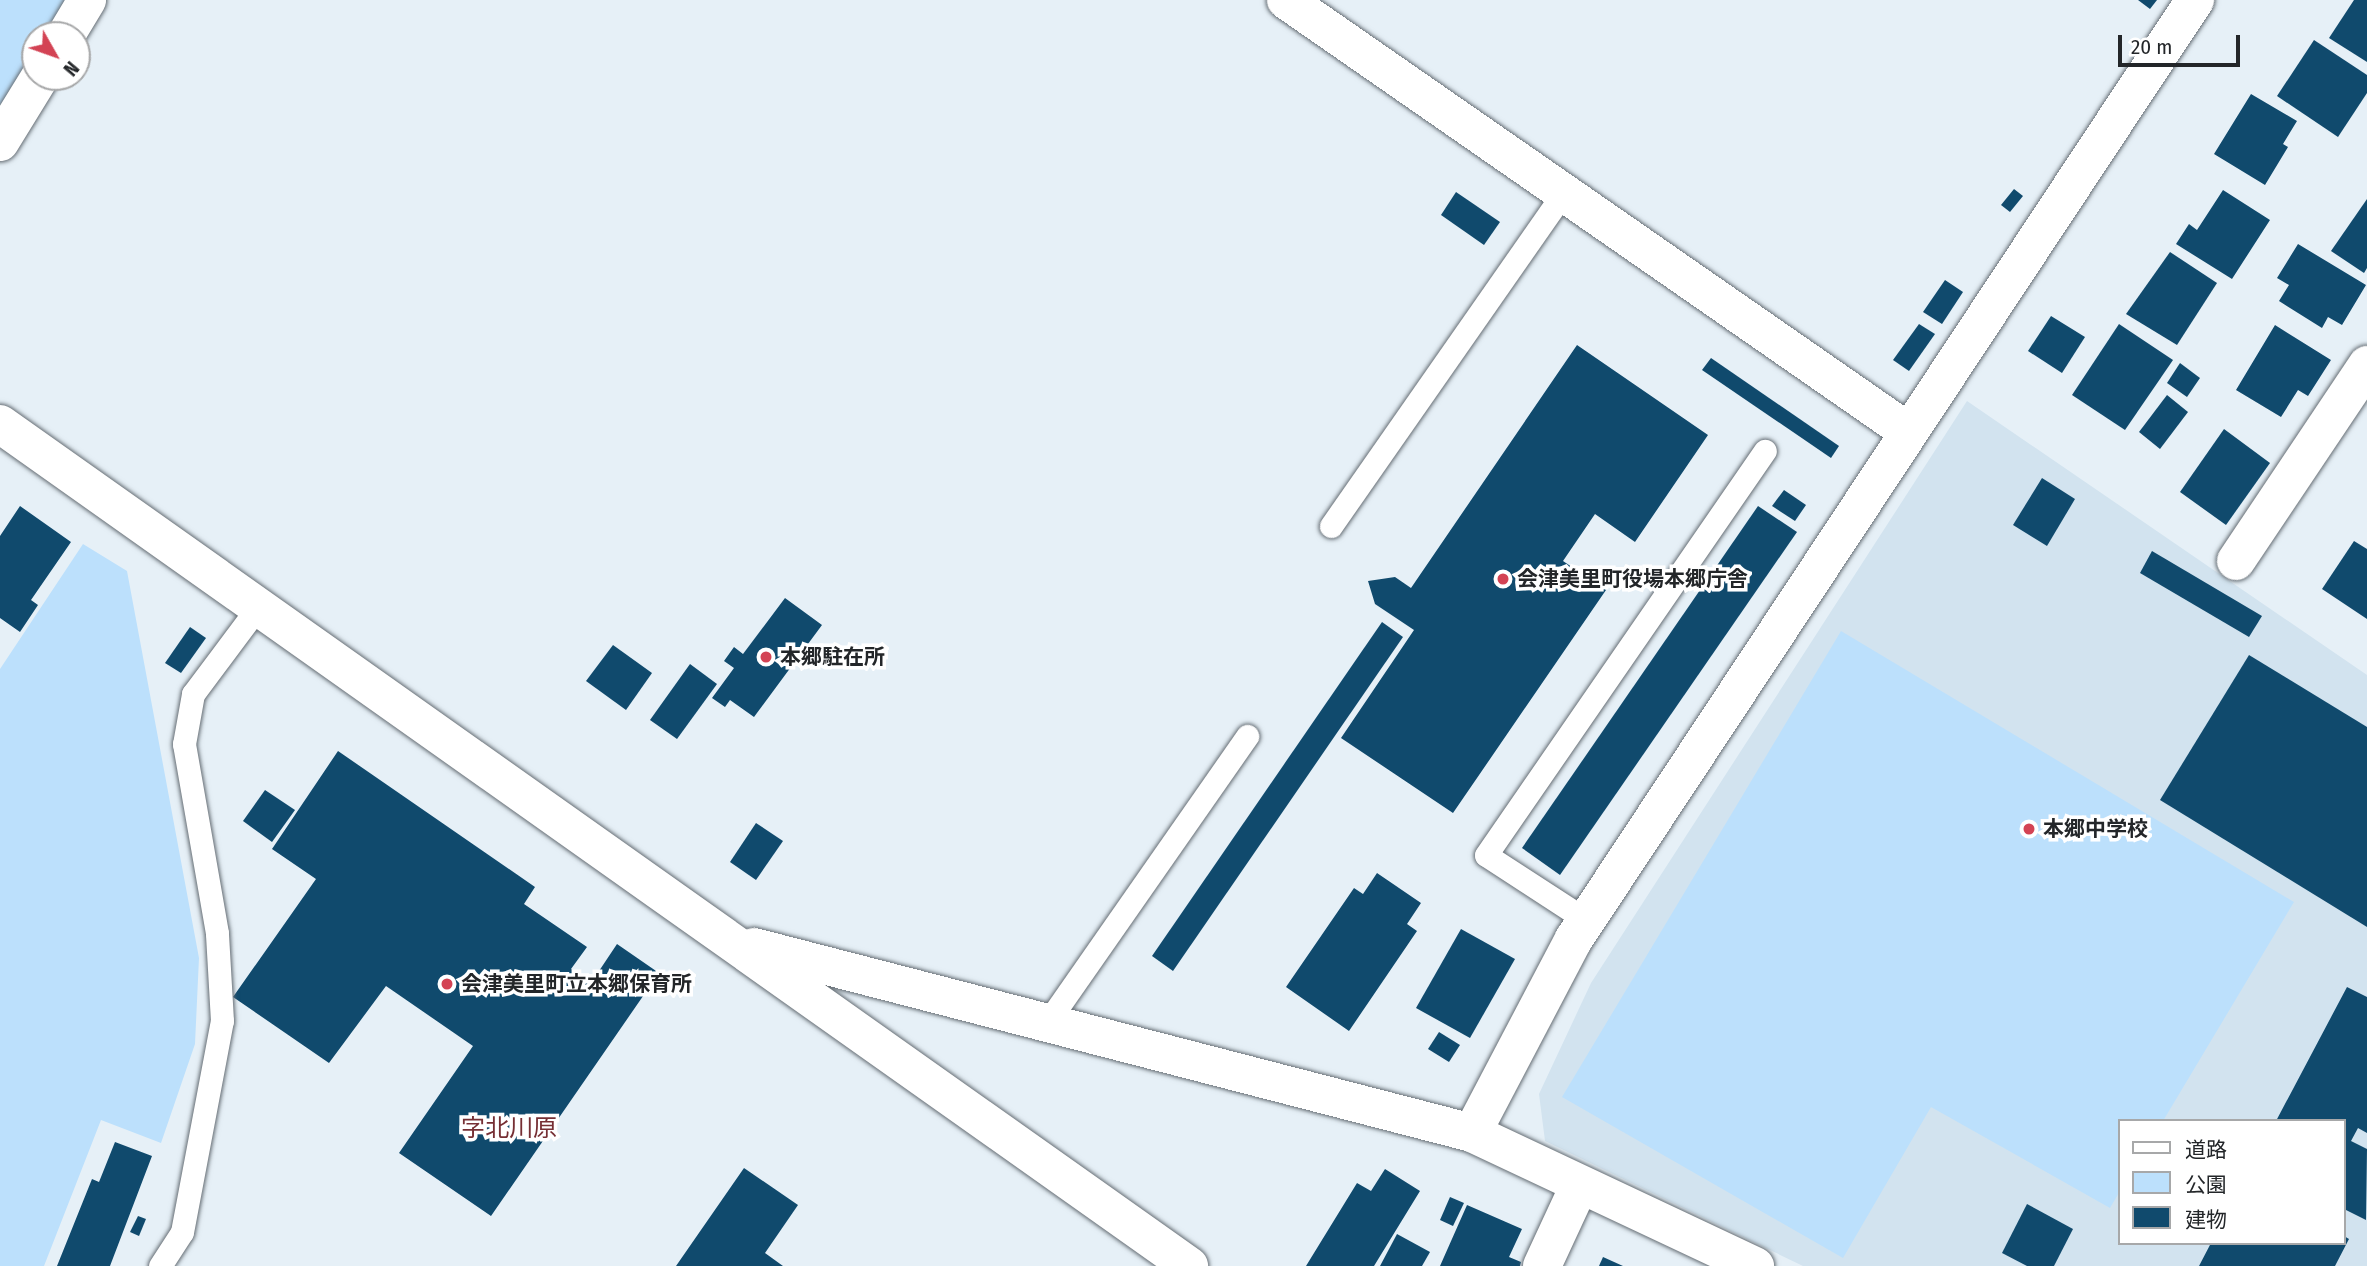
<!DOCTYPE html>
<meta charset="utf-8">
<style>
body{margin:0}
#map{position:relative;width:2367px;height:1266px;overflow:hidden;background:#e6f0f7;font-family:"Fira Sans Condensed","Noto Sans JP",sans-serif}
div>[style]{position:absolute}
.built>*{inset:0;background:#d2e3ef}
.green>*{inset:0;background:#bce0fc}
.building>*{inset:0;background:#104a6d}
.roads{filter:drop-shadow(0 0 2px #656d74) drop-shadow(0 0 2px #656d74)}
.lane>*{height:23px;margin:-11.5px;padding:0 11.5px;transform-origin:11.5px;border-radius:11.5px;background:#fff}
.street>*{height:38px;margin:-19px;padding:0 19px;transform-origin:19px;border-radius:19px;background:#fff}
.dots>*{width:19px;height:19px;translate:-50% -50%;box-sizing:border-box;border:4px solid #fff;border-radius:50%}
span{translate:-50% -50%;white-space:nowrap;text-align:center;line-height:1.15;-webkit-text-stroke:7px #fff;paint-order:stroke}
.poi-label{font-size:21px;color:#232629;font-weight:700}
.left{translate:0 -50%;text-align:left}
.quarter-label{font-size:24px;color:#762f34}
.legend{position:absolute;left:2118px;top:1119px;width:228px;height:126px;box-sizing:border-box;background:#fff;border:2px solid #a7a8a9;margin:0;padding:9px 12px;list-style:none;font-size:21px;color:#232629}
.legend li{display:flex;align-items:center;gap:14px;height:35px}
.legend b{width:35px;border:2px solid #a7a8a9}
.north{position:absolute;left:21px;top:21px;width:70px;height:70px;box-sizing:border-box;background:#fff;border:2px solid #a7a8a9;border-radius:50%;rotate:130deg;font-size:19px;font-weight:700;line-height:28px;text-align:center;color:#232629}
.north::after{content:'';display:block;margin:auto;width:24px;height:32px;background:#d34354;clip-path:polygon(50% 0,100% 100%,50% 72%,0 100%)}
.scale{position:absolute;left:2118px;top:35px;width:122px;height:32px;box-sizing:border-box;border:4px solid #232629;border-top:0;padding-left:9px;font-size:21px;line-height:24px;white-space:nowrap;color:#232629;-webkit-text-stroke:5px #fff;paint-order:stroke}
</style>
<div id="map">
<div class="built">
<div style="clip-path:polygon(evenodd,1967px 401px,2367px 675px,2367px 1266px,1803px 1266px,1545px 1141px,1539px 1094px,1591px 983px,1967px 401px,2120px 1121px,2344px 1121px,2344px 1243px,2120px 1243px,2120px 1121px)"></div>
</div>
<div class="green">
<div style="clip-path:polygon(0 0,67px 0,48px 35px,35px 35px,35px 55px,0 111px)"></div>
<div style="clip-path:polygon(83px 544px,127px 571px,199px 958px,195px 1044px,161px 1143px,101px 1120px,44px 1266px,0 1266px,0 669px)"></div>
<div style="clip-path:polygon(1841px 631px,2294px 902px,2163px 1121px,2120px 1121px,2120px 1191px,2110px 1208px,1931px 1107px,1843px 1258px,1562px 1097px)"></div>
</div>
<div class="building">
<div style="clip-path:polygon(2138px 0,2157px 0,2150px 9px)"></div>
<div style="clip-path:polygon(2354px 0,2367px 0,2367px 62px,2329px 38px)"></div>
<div style="clip-path:polygon(2314px 40px,2367px 75px,2367px 93px,2338px 137px,2277px 96px)"></div>
<div style="clip-path:polygon(2251px 94px,2297px 121px,2283px 144px,2288px 147px,2265px 185px,2214px 154px)"></div>
<div style="clip-path:polygon(2014px 189px,2023px 196px,2010px 212px,2001px 205px)"></div>
<div style="clip-path:polygon(2223px 190px,2270px 220px,2232px 279px,2176px 244px,2189px 224px,2197px 230px)"></div>
<div style="clip-path:polygon(1456px 192px,1500px 222px,1484px 245px,1441px 215px)"></div>
<div style="clip-path:polygon(2367px 199px,2367px 268px,2364px 273px,2331px 251px)"></div>
<div style="clip-path:polygon(2298px 244px,2366px 285px,2342px 325px,2328px 317px,2322px 328px,2279px 301px,2289px 285px,2277px 278px)"></div>
<div style="clip-path:polygon(2170px 252px,2217px 283px,2177px 345px,2126px 314px)"></div>
<div style="clip-path:polygon(1945px 280px,1963px 292px,1942px 324px,1923px 312px)"></div>
<div style="clip-path:polygon(2051px 316px,2085px 337px,2062px 373px,2028px 351px)"></div>
<div style="clip-path:polygon(1919px 324px,1935px 334px,1909px 371px,1893px 360px)"></div>
<div style="clip-path:polygon(2119px 324px,2173px 360px,2125px 430px,2072px 395px)"></div>
<div style="clip-path:polygon(2275px 325px,2331px 360px,2308px 396px,2298px 390px,2281px 417px,2236px 390px)"></div>
<div style="clip-path:polygon(1577px 345px,1708px 435px,1635px 542px,1595px 514px,1563px 561px,1606px 590px,1453px 813px,1341px 738px,1414px 630px,1375px 604px,1368px 581px,1395px 577px,1411px 588px)"></div>
<div style="clip-path:polygon(1711px 358px,1839px 446px,1831px 458px,1702px 370px)"></div>
<div style="clip-path:polygon(2180px 363px,2200px 378px,2187px 397px,2167px 383px)"></div>
<div style="clip-path:polygon(2167px 395px,2188px 412px,2160px 449px,2139px 432px)"></div>
<div style="clip-path:polygon(2224px 429px,2270px 463px,2226px 525px,2180px 492px)"></div>
<div style="clip-path:polygon(2042px 478px,2075px 499px,2047px 546px,2013px 525px)"></div>
<div style="clip-path:polygon(1784px 490px,1806px 505px,1795px 521px,1772px 506px)"></div>
<div style="clip-path:polygon(20px 506px,71px 542px,31px 600px,38px 605px,20px 632px,0 618px,0 536px)"></div>
<div style="clip-path:polygon(1758px 506px,1797px 532px,1560px 875px,1522px 848px)"></div>
<div style="clip-path:polygon(2354px 541px,2367px 549px,2367px 619px,2322px 589px)"></div>
<div style="clip-path:polygon(2152px 551px,2262px 616px,2249px 637px,2140px 573px)"></div>
<div style="clip-path:polygon(785px 598px,822px 625px,754px 717px,730px 700px,725px 707px,712px 698px,734px 668px,724px 661px,734px 647px,743px 654px)"></div>
<div style="clip-path:polygon(1382px 622px,1403px 637px,1173px 971px,1152px 956px)"></div>
<div style="clip-path:polygon(190px 627px,206px 638px,181px 673px,165px 663px)"></div>
<div style="clip-path:polygon(613px 645px,652px 673px,626px 710px,586px 681px)"></div>
<div style="clip-path:polygon(2249px 655px,2367px 727px,2367px 927px,2160px 800px)"></div>
<div style="clip-path:polygon(690px 664px,717px 684px,677px 739px,650px 720px)"></div>
<div style="clip-path:polygon(338px 751px,535px 887px,524px 904px,587px 947px,571px 969px,591px 983px,617px 944px,659px 973px,491px 1216px,399px 1153px,473px 1046px,386px 986px,329px 1063px,233px 997px,316px 879px,272px 849px)"></div>
<div style="clip-path:polygon(265px 790px,295px 810px,272px 842px,243px 821px)"></div>
<div style="clip-path:polygon(756px 823px,783px 841px,756px 880px,730px 862px)"></div>
<div style="clip-path:polygon(1377px 873px,1421px 903px,1407px 924px,1417px 931px,1349px 1031px,1286px 987px,1354px 888px,1363px 894px)"></div>
<div style="clip-path:polygon(1461px 929px,1515px 959px,1470px 1038px,1416px 1008px)"></div>
<div style="clip-path:polygon(2347px 987px,2367px 997px,2367px 1133px,2358px 1128px,2351px 1141px,2367px 1149px,2366px 1220px,2344px 1209px,2344px 1121px,2276px 1121px)"></div>
<div style="clip-path:polygon(1439px 1032px,1460px 1045px,1449px 1062px,1428px 1049px)"></div>
<div style="clip-path:polygon(115px 1142px,152px 1156px,110px 1266px,57px 1266px,92px 1179px,99px 1182px)"></div>
<div style="clip-path:polygon(744px 1168px,798px 1205px,765px 1253px,783px 1266px,676px 1266px)"></div>
<div style="clip-path:polygon(1385px 1169px,1420px 1191px,1374px 1266px,1306px 1266px,1357px 1183px,1371px 1191px)"></div>
<div style="clip-path:polygon(1450px 1197px,1464px 1203px,1453px 1226px,1440px 1220px)"></div>
<div style="clip-path:polygon(2027px 1204px,2073px 1229px,2054px 1266px,2027px 1266px,2002px 1253px)"></div>
<div style="clip-path:polygon(1467px 1205px,1522px 1229px,1509px 1257px,1521px 1262px,1520px 1266px,1440px 1266px)"></div>
<div style="clip-path:polygon(138px 1216px,146px 1219px,139px 1236px,130px 1232px)"></div>
<div style="clip-path:polygon(1397px 1234px,1430px 1252px,1422px 1266px,1380px 1266px)"></div>
<div style="clip-path:polygon(2344px 1236px,2349px 1239px,2335px 1266px,2199px 1266px,2211px 1243px,2344px 1243px)"></div>
<div style="clip-path:polygon(1603px 1257px,1623px 1266px,1599px 1266px)"></div>
</div>
<div class="roads">
<div class="lane">
<div style="left:1331px;top:526px;width:407px;rotate:-55.1deg"></div>
<div style="left:1586px;top:920px;width:119px;rotate:-147deg"></div>
<div style="left:1486px;top:855px;width:491px;rotate:-55.4deg"></div>
<div style="left:1047px;top:1023px;width:350px;rotate:-55.1deg"></div>
<div style="left:160px;top:1266px;width:40px;rotate:-57.1deg"></div>
<div style="left:182px;top:1232px;width:215px;rotate:-79.3deg"></div>
<div style="left:222px;top:1021px;width:88px;rotate:-93.3deg"></div>
<div style="left:217px;top:933px;width:192px;rotate:-99.9deg"></div>
<div style="left:184px;top:744px;width:51px;rotate:-79.8deg"></div>
<div style="left:193px;top:694px;width:109px;rotate:-53.2deg"></div>
</div>
<div class="street">
<div style="left:1286px;top:0;width:756px;rotate:34.76deg"></div>
<div style="left:66px;top:35px;width:41px;rotate:-59deg"></div>
<div style="left:0;top:142px;width:76px;rotate:-58.4deg"></div>
<div style="left:0;top:424px;width:1457px;rotate:35.3deg"></div>
<div style="left:2236px;top:561px;width:236px;rotate:-56.2deg"></div>
<div style="left:754px;top:947px;width:742px;rotate:14.52deg"></div>
<div style="left:1472px;top:1133px;width:313px;rotate:25.2deg"></div>
<div style="left:1472px;top:1133px;width:219px;rotate:-62.3deg"></div>
<div style="left:1574px;top:939px;width:1126px;rotate:-56.52deg"></div>
<div style="left:1542px;top:1266px;width:90px;rotate:-65.1deg"></div>
</div>
</div>
<div class="dots">
<div style="left:1503px;top:579px;background:#d34354"></div>
<div style="left:766px;top:657px;background:#d34354"></div>
<div style="left:2029px;top:829px;background:#d34354"></div>
<div style="left:447px;top:984px;background:#d34354"></div>
</div>
<div class="poi-label">
<span class="left" style="left:1517px;top:579px">会津美里町役場本郷庁舎</span>
<span class="left" style="left:780px;top:657px">本郷駐在所</span>
<span class="left" style="left:2043px;top:829px">本郷中学校</span>
<span class="left" style="left:461px;top:984px">会津美里町立本郷保育所</span>
</div>
<div class="quarter-label">
<span style="left:509px;top:1129px">字北川原</span>
</div>
<ul class="legend">
<li><b style="height:9px;background:#fff"></b>道路</li>
<li><b style="height:19px;background:#bce0fc"></b>公園</li>
<li><b style="height:19px;background:#104a6d"></b>建物</li>
</ul>
<div class="north">N</div>
<div class="scale">20 m</div>
</div>
